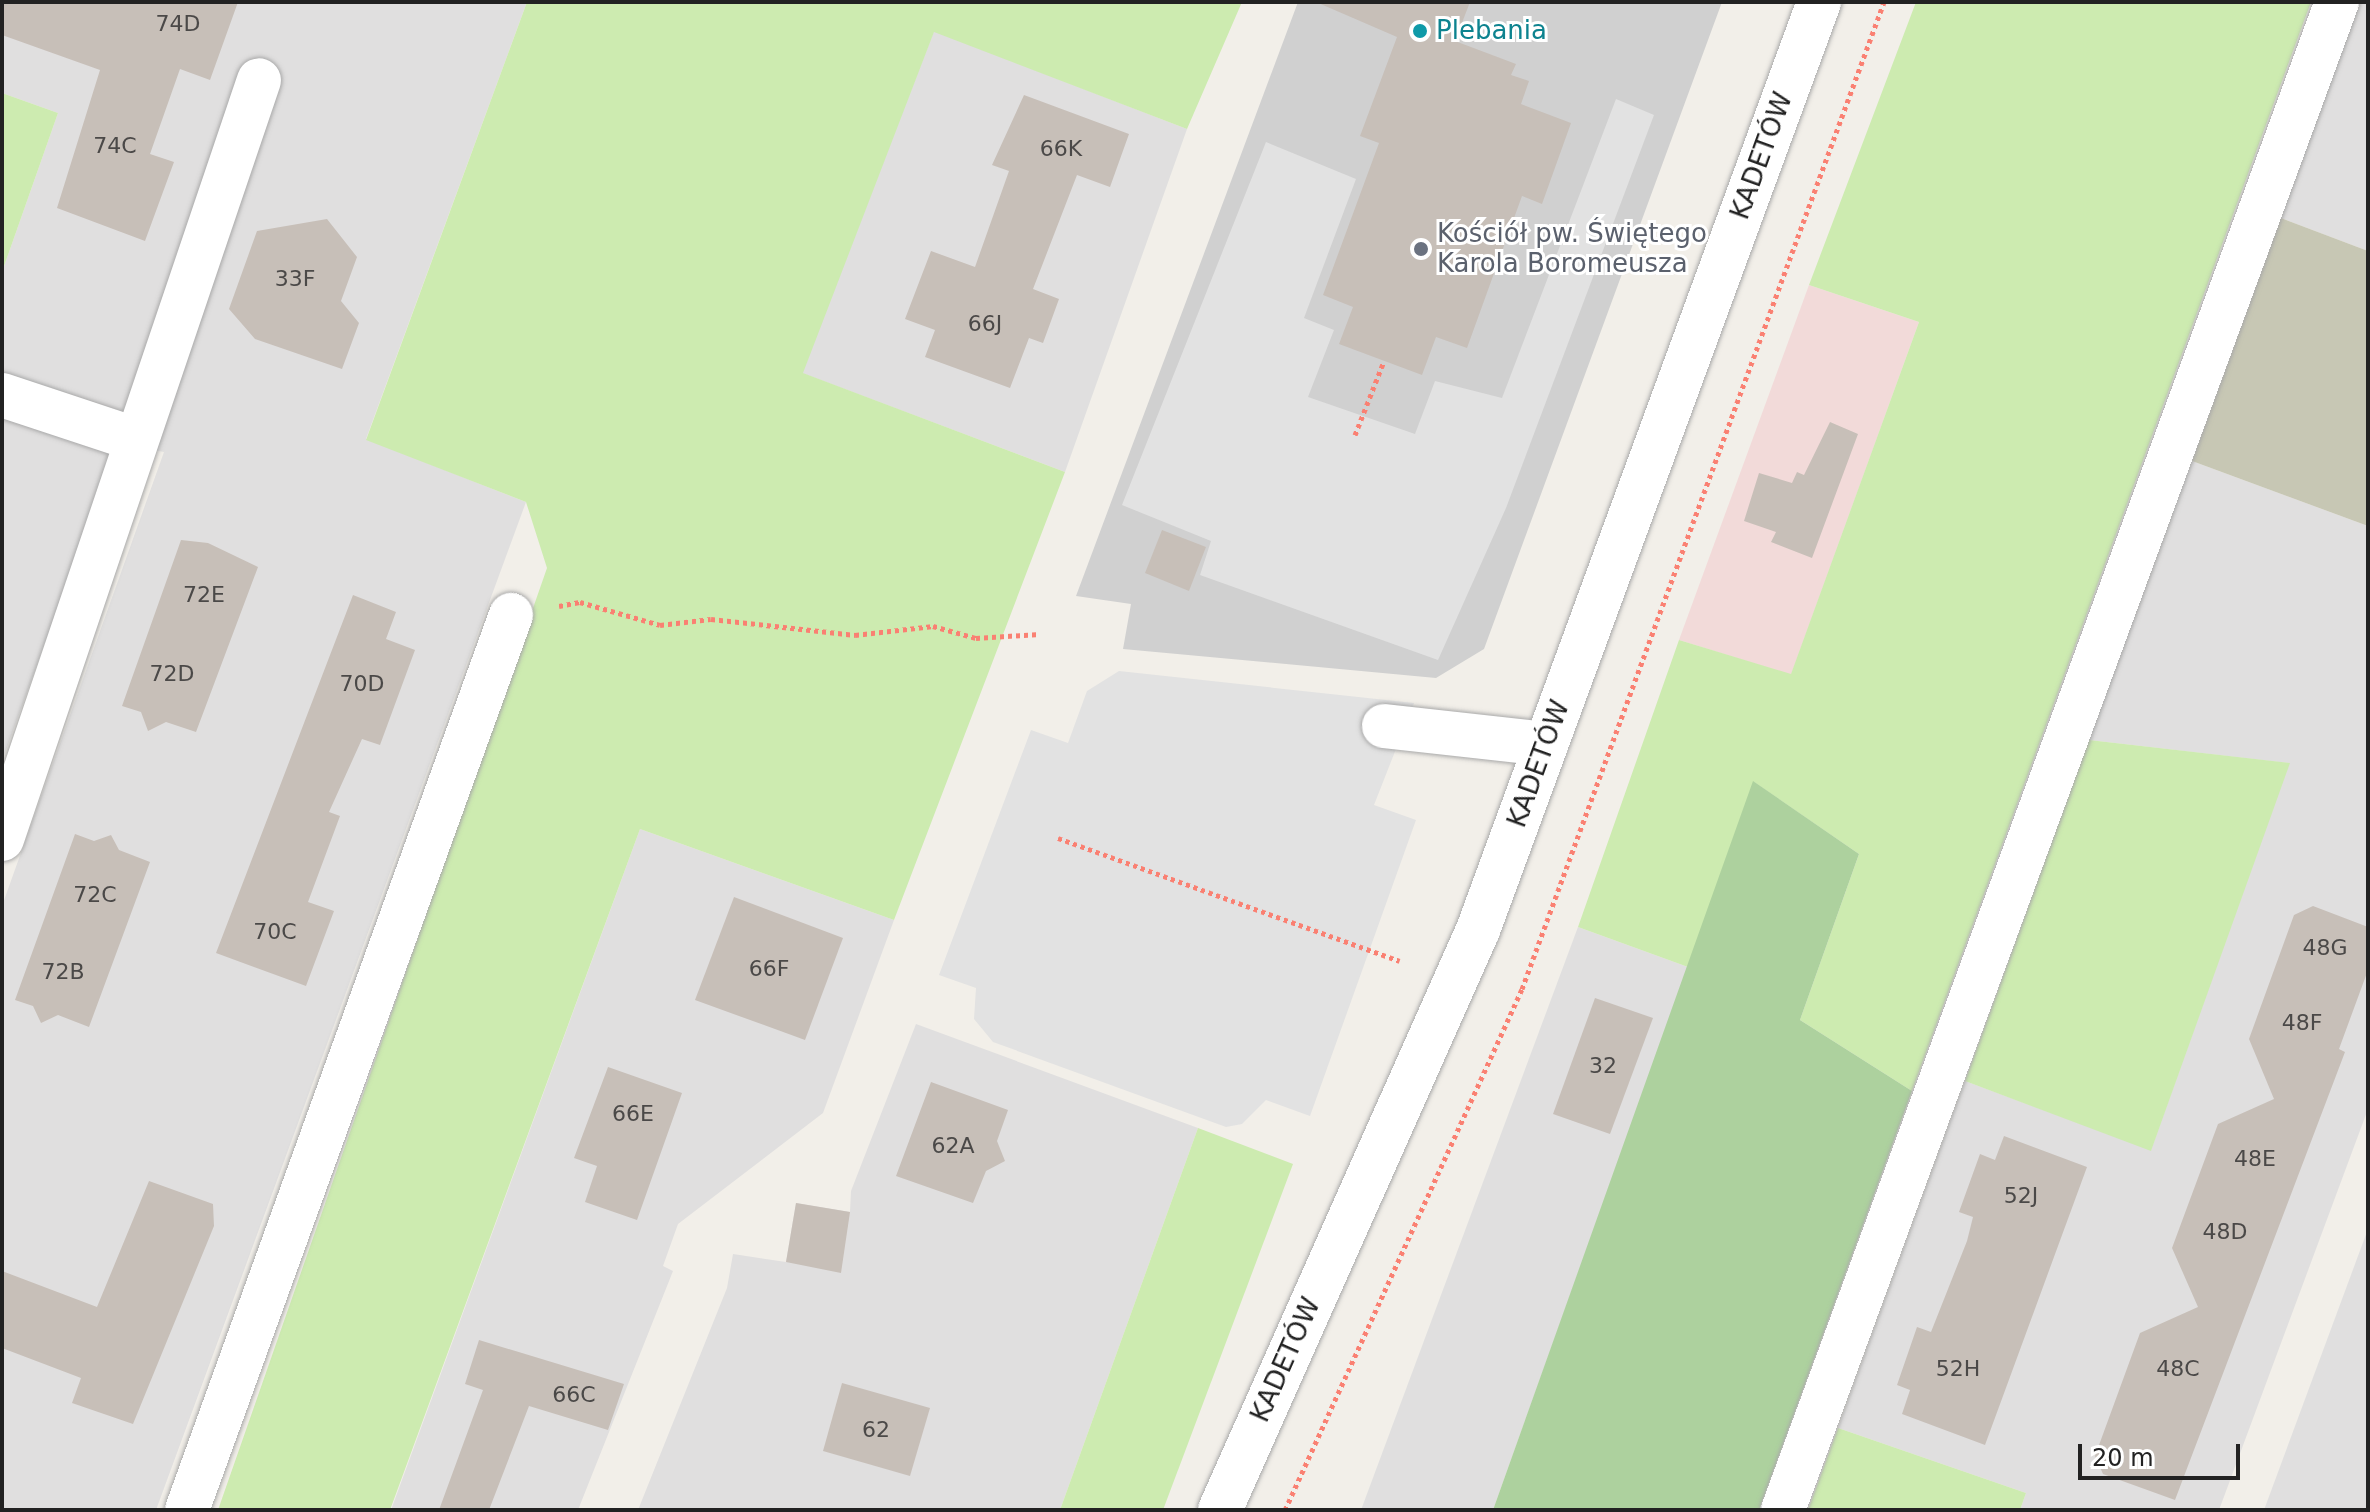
<!DOCTYPE html>
<meta charset="utf-8">
<style>
body{margin:0}
#map{position:relative;width:2370px;height:1512px;overflow:hidden;background:#f2efe9;font-family:"DejaVu Sans",sans-serif}
div>[style]{position:absolute}
.residential>*{inset:0;background:#e0dfdf}
.commercial>*{inset:0;background:#f2dad9}
.religious>*{inset:0;background:#d0d0d0}
.construction>*{inset:0;background:#c7c7b4}
.grass>*{inset:0;background:#cdebb0}
.forest>*{inset:0;background:#add19e}
.parking>*{inset:0;background:#e2e2e2}
.building>*{inset:0;background:#c7bfb8}
.path>*{height:5px;margin-top:-2.5px;transform-origin:0;background:repeating-linear-gradient(90deg,#fa8072 0 4px,transparent 0 8px)}
.roads{filter:drop-shadow(0 0 2px #a9a9a9) drop-shadow(0 0 2px #a9a9a9)}
.minor>*{height:44px;margin:-22px;padding:0 22px;transform-origin:22px;border-radius:22px;background:#fff}
.dots>*{width:22px;height:22px;translate:-50% -50%;box-sizing:border-box;border:4px solid #fff;border-radius:50%}
span{translate:-50% -50%;white-space:nowrap;text-align:center;line-height:1.15;-webkit-text-stroke:6px #fff;paint-order:stroke}
.number-label{font-size:22px;color:#4b4948}
.number-label span{-webkit-text-stroke-width:0}
.culture-label{font-size:26px;color:#0d838f}
.left{translate:0 -50%;text-align:left}
.street-label{font-size:26px;color:#222}
.worship-label{font-size:26px;color:#5b616d}
.frame{position:absolute;inset:0;border:4px solid #222;pointer-events:none}
.scale{position:absolute;left:2078px;top:1444px;width:162px;height:36px;box-sizing:border-box;border:4px solid #222;border-top:0;padding-left:10px;font-size:24px;line-height:28px;white-space:nowrap;color:#222;-webkit-text-stroke:6px #fff;paint-order:stroke}
</style>
<div id="map">
<div class="residential">
<div style="clip-path:polygon(2px 2px,527px 2px,366px 439px,526px 502px,156px 1510px,2px 1510px,2px 906px,164px 452px,148px 449px,106px 475px,2px 761px,2px 272px,58px 113px,2px 93px)"></div>
<div style="clip-path:polygon(2360px 2px,2368px 2px,2368px 251px,2281px 218px)"></div>
<div style="clip-path:polygon(934px 31px,1187px 129px,1065px 472px,802px 373px)"></div>
<div style="clip-path:polygon(2192px 461px,2368px 526px,2368px 1109px,2219px 1510px,2020px 1510px,2026px 1493px,1838px 1428px,1965px 1081px,2151px 1150px,2289px 763px,2089px 740px)"></div>
<div style="clip-path:polygon(640px 829px,894px 920px,823px 1113px,678px 1224px,663px 1266px,673px 1271px,578px 1510px,391px 1510px)"></div>
<div style="clip-path:polygon(1578px 927px,1688px 967px,1493px 1510px,1361px 1510px)"></div>
<div style="clip-path:polygon(916px 1024px,1198px 1128px,1060px 1510px,638px 1510px,727px 1288px,733px 1254px,786px 1262px,796px 1203px,850px 1212px,851px 1191px)"></div>
<div style="clip-path:polygon(2368px 1229px,2368px 1510px,2264px 1510px)"></div>
</div>
<div class="commercial">
<div style="clip-path:polygon(1809px 285px,1919px 322px,1791px 675px,1679px 640px)"></div>
</div>
<div class="religious">
<div style="clip-path:polygon(1298px 2px,1722px 2px,1484px 649px,1436px 678px,1123px 649px,1131px 604px,1076px 596px)"></div>
</div>
<div class="construction">
<div style="clip-path:polygon(2281px 218px,2368px 251px,2368px 526px,2192px 461px)"></div>
</div>
<div class="grass">
<div style="clip-path:polygon(527px 2px,1242px 2px,1187px 129px,934px 32px,803px 373px,1065px 472px,894px 920px,640px 829px,390px 1510px,218px 1510px,547px 568px,526px 502px,366px 440px)"></div>
<div style="clip-path:polygon(1916px 2px,2311px 2px,1912px 1091px,1800px 1020px,1859px 854px,1754px 782px,1688px 967px,1578px 927px,1679px 640px,1791px 674px,1919px 322px,1809px 285px)"></div>
<div style="clip-path:polygon(2px 93px,58px 113px,2px 272px)"></div>
<div style="clip-path:polygon(2089px 740px,2290px 763px,2151px 1151px,1965px 1081px)"></div>
<div style="clip-path:polygon(1198px 1128px,1293px 1164px,1163px 1510px,1060px 1510px)"></div>
<div style="clip-path:polygon(1838px 1428px,2026px 1493px,2020px 1510px,1808px 1510px)"></div>
</div>
<div class="forest">
<div style="clip-path:polygon(1753px 781px,1859px 854px,1800px 1020px,1912px 1091px,1759px 1510px,1493px 1510px)"></div>
</div>
<div class="parking">
<div style="clip-path:polygon(1616px 99px,1654px 115px,1506px 508px,1438px 660px,1200px 575px,1211px 541px,1122px 505px,1266px 142px,1356px 179px,1304px 318px,1334px 330px,1308px 397px,1415px 434px,1435px 381px,1502px 398px)"></div>
<div style="clip-path:polygon(1119px 671px,1414px 703px,1374px 805px,1416px 820px,1310px 1116px,1266px 1100px,1242px 1124px,1226px 1127px,993px 1042px,974px 1019px,976px 988px,939px 975px,1031px 730px,1068px 743px,1087px 691px)"></div>
</div>
<div class="building">
<div style="clip-path:polygon(2px 2px,238px 2px,210px 80px,180px 69px,150px 154px,174px 162px,145px 241px,57px 208px,100px 70px,2px 35px)"></div>
<div style="clip-path:polygon(1316px 2px,1470px 2px,1455px 41px,1516px 64px,1511px 75px,1529px 81px,1521px 104px,1571px 123px,1542px 204px,1522px 196px,1467px 348px,1436px 337px,1422px 375px,1339px 344px,1353px 307px,1323px 295px,1379px 143px,1360px 136px,1397px 37px)"></div>
<div style="clip-path:polygon(1024px 95px,1129px 134px,1110px 187px,1077px 175px,1033px 289px,1059px 299px,1043px 343px,1029px 338px,1010px 388px,925px 357px,935px 330px,905px 319px,931px 251px,975px 267px,1009px 171px,992px 165px)"></div>
<div style="clip-path:polygon(327px 219px,357px 257px,341px 301px,359px 323px,342px 369px,255px 339px,229px 309px,257px 231px)"></div>
<div style="clip-path:polygon(1830px 422px,1858px 434px,1812px 558px,1771px 542px,1776px 532px,1744px 521px,1759px 473px,1792px 483px,1797px 472px,1804px 475px)"></div>
<div style="clip-path:polygon(1162px 530px,1206px 547px,1189px 591px,1145px 573px)"></div>
<div style="clip-path:polygon(181px 540px,208px 543px,258px 567px,196px 732px,166px 722px,148px 731px,141px 712px,122px 706px)"></div>
<div style="clip-path:polygon(353px 595px,396px 612px,386px 639px,415px 650px,380px 745px,362px 739px,329px 812px,340px 816px,308px 902px,334px 911px,306px 986px,216px 953px)"></div>
<div style="clip-path:polygon(75px 834px,94px 841px,111px 835px,119px 850px,150px 862px,89px 1027px,58px 1015px,41px 1023px,33px 1006px,15px 1000px)"></div>
<div style="clip-path:polygon(734px 897px,843px 938px,805px 1040px,695px 1000px)"></div>
<div style="clip-path:polygon(2313px 906px,2368px 927px,2368px 970px,2339px 1049px,2345px 1052px,2175px 1500px,2103px 1474px,2095px 1456px,2140px 1333px,2198px 1307px,2172px 1248px,2218px 1124px,2274px 1099px,2249px 1039px,2294px 915px)"></div>
<div style="clip-path:polygon(1595px 998px,1653px 1018px,1610px 1134px,1553px 1114px)"></div>
<div style="clip-path:polygon(608px 1067px,682px 1093px,637px 1220px,585px 1202px,597px 1166px,574px 1158px)"></div>
<div style="clip-path:polygon(931px 1082px,1008px 1110px,997px 1141px,1005px 1161px,986px 1171px,973px 1203px,896px 1176px)"></div>
<div style="clip-path:polygon(2004px 1136px,2087px 1167px,1985px 1445px,1902px 1414px,1910px 1390px,1897px 1385px,1917px 1327px,1931px 1332px,1967px 1241px,1973px 1217px,1959px 1212px,1980px 1154px,1995px 1160px)"></div>
<div style="clip-path:polygon(149px 1181px,213px 1204px,214px 1226px,133px 1424px,72px 1403px,81px 1378px,2px 1348px,2px 1271px,97px 1307px)"></div>
<div style="clip-path:polygon(796px 1203px,850px 1212px,841px 1273px,786px 1262px)"></div>
<div style="clip-path:polygon(479px 1340px,624px 1384px,608px 1430px,529px 1406px,489px 1510px,439px 1510px,483px 1390px,465px 1384px)"></div>
<div style="clip-path:polygon(842px 1383px,930px 1408px,910px 1476px,823px 1451px)"></div>
</div>
<div class="path">
<div style="left:1355px;top:435px;width:79px;rotate:-68.6deg"></div>
<div style="left:559px;top:606px;width:21px;rotate:-11deg"></div>
<div style="left:580px;top:602px;width:83px;rotate:16deg"></div>
<div style="left:660px;top:625px;width:51px;rotate:-6.7deg"></div>
<div style="left:711px;top:619px;width:145px;rotate:6.3deg"></div>
<div style="left:855px;top:635px;width:79px;rotate:-6.6deg"></div>
<div style="left:933px;top:626px;width:45px;rotate:15.6deg"></div>
<div style="left:976px;top:638px;width:64px;rotate:-3.6deg"></div>
<div style="left:1058px;top:838px;width:363px;rotate:19.8deg"></div>
<div style="left:1285px;top:1510px;width:572px;rotate:-65.54deg"></div>
<div style="left:1522px;top:989px;width:1051px;rotate:-69.86deg"></div>
</div>
<div class="roads">
<div class="minor">
<div style="left:2px;top:395px;width:137px;rotate:18.3deg"></div>
<div style="left:1384px;top:726px;width:163px;rotate:6.3deg"></div>
<div style="left:2px;top:839px;width:801px;rotate:-71.29deg"></div>
<div style="left:187px;top:1510px;width:952px;rotate:-70.1deg"></div>
<div style="left:1220px;top:1510px;width:635px;rotate:-66.02deg"></div>
<div style="left:1478px;top:930px;width:989px;rotate:-69.82deg"></div>
<div style="left:1783px;top:1510px;width:1607px;rotate:-69.83deg"></div>
</div>
</div>
<div class="dots">
<div style="left:1420px;top:31px;background:#0f9aa8"></div>
<div style="left:1421px;top:249px;background:#6b7280"></div>
</div>
<div class="number-label">
<span style="left:178px;top:24px">74D</span>
<span style="left:115px;top:146px">74C</span>
<span style="left:1061px;top:149px">66K</span>
<span style="left:295px;top:279px">33F</span>
<span style="left:985px;top:324px">66J</span>
<span style="left:204px;top:595px">72E</span>
<span style="left:172px;top:674px">72D</span>
<span style="left:362px;top:684px">70D</span>
<span style="left:95px;top:895px">72C</span>
<span style="left:275px;top:932px">70C</span>
<span style="left:2325px;top:948px">48G</span>
<span style="left:769px;top:969px">66F</span>
<span style="left:63px;top:972px">72B</span>
<span style="left:2302px;top:1023px">48F</span>
<span style="left:1603px;top:1066px">32</span>
<span style="left:633px;top:1114px">66E</span>
<span style="left:953px;top:1146px">62A</span>
<span style="left:2255px;top:1159px">48E</span>
<span style="left:2021px;top:1196px">52J</span>
<span style="left:2225px;top:1232px">48D</span>
<span style="left:1958px;top:1369px">52H</span>
<span style="left:2178px;top:1369px">48C</span>
<span style="left:574px;top:1395px">66C</span>
<span style="left:876px;top:1430px">62</span>
</div>
<div class="culture-label">
<span class="left" style="left:1436px;top:31px">Plebania</span>
</div>
<div class="street-label">
<span style="left:1762px;top:156px;rotate:-70deg">KADETÓW</span>
<span style="left:1539px;top:764px;rotate:-70deg">KADETÓW</span>
<span style="left:1286px;top:1360px;rotate:-66deg">KADETÓW</span>
</div>
<div class="worship-label">
<span class="left" style="left:1437px;top:249px">Kościół pw. Świętego<br>Karola Boromeusza</span>
</div>
<div class="frame"></div>
<div class="scale">20 m</div>
</div>
